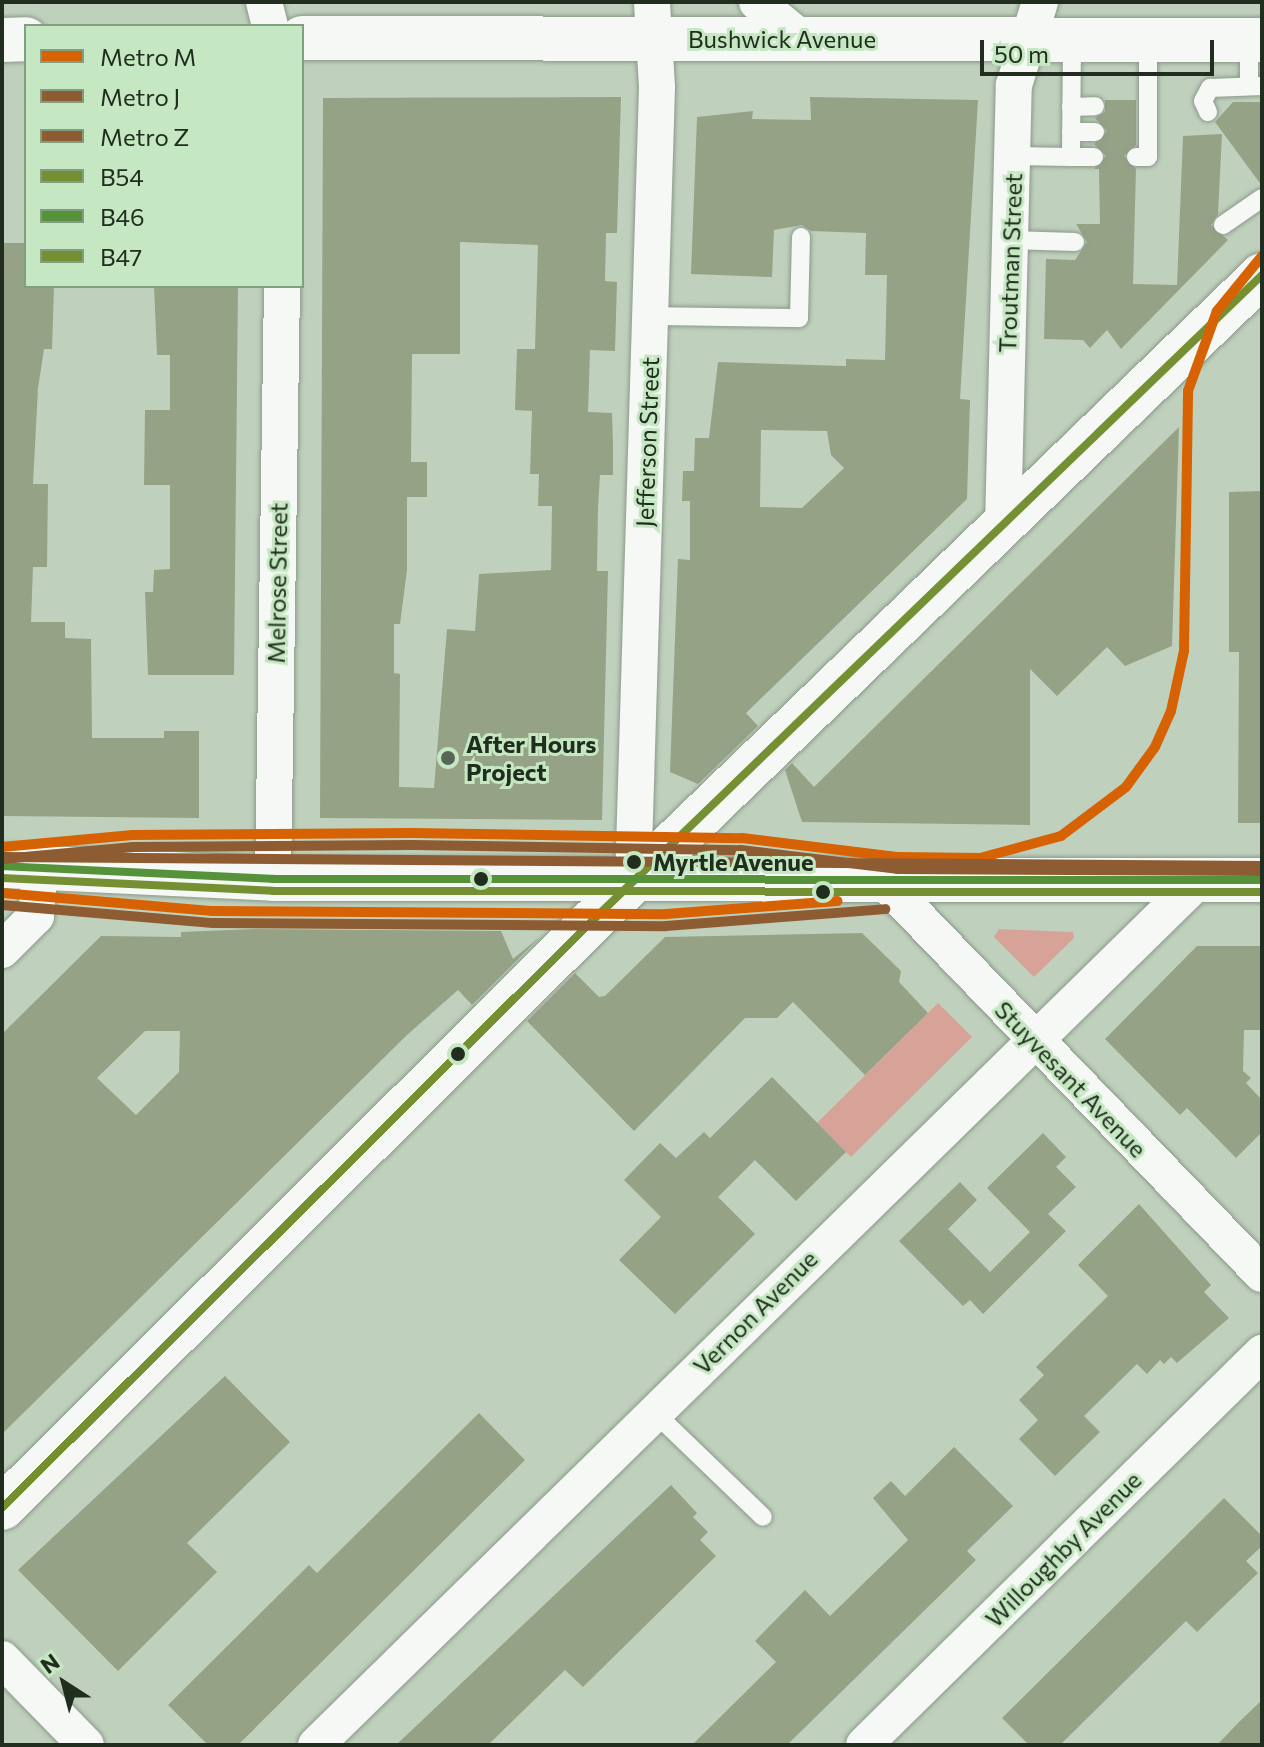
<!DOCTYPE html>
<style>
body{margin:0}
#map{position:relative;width:1264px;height:1747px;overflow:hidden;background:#bfd1bd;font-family:Commissioner,sans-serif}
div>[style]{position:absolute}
.green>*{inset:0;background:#d7a399}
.building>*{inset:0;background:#95a285}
.roads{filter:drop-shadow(0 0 2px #8c998a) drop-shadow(0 0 2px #8c998a)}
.service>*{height:18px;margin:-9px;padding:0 9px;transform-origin:9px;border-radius:9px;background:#f5f8f5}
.minor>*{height:36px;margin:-18px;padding:0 18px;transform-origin:18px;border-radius:18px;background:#f5f8f5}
.secondary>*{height:44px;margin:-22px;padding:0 22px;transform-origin:22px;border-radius:22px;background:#f5f8f5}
.primary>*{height:44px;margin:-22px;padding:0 22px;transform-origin:22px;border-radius:22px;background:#f5f8f5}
.bus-1>*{height:8px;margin:-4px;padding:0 4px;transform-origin:4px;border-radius:4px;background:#759033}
.bus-2>*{height:8px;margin:-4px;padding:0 4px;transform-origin:4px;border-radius:4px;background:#56923a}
.bus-3>*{height:8px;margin:-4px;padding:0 4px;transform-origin:4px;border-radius:4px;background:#759033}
.metro-1>*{height:10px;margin:-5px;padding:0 5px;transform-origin:5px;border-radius:5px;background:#d76203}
.metro-2>*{height:10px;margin:-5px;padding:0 5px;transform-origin:5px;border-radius:5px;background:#8e5c33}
.metro-3>*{height:10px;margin:-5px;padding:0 5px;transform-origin:5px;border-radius:5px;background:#8e5c33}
.dots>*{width:22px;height:22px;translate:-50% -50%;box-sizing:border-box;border:4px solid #c5e7c2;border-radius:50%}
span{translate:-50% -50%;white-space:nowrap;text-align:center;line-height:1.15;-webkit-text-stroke:6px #c5e7c2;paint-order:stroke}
.street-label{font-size:24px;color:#212d1f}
.poi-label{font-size:24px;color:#212d1f;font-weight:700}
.left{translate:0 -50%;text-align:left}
.stop-label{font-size:24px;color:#212d1f;font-weight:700}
.frame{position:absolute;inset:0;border:4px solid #212d1f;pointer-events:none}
.legend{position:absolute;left:24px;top:24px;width:280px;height:264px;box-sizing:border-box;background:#c5e7c2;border:2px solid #839d81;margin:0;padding:10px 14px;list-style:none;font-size:24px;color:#212d1f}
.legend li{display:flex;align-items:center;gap:16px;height:40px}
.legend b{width:40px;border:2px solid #839d81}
.north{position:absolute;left:24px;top:1643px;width:80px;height:80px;-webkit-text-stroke:6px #c5e7c2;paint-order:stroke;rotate:324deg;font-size:22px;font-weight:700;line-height:32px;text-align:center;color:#212d1f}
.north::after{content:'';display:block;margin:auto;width:28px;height:36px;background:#212d1f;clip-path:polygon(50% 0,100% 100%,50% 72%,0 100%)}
.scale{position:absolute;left:980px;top:40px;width:234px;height:36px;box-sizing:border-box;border:4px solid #212d1f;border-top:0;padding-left:10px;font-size:24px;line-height:28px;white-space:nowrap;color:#212d1f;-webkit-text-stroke:6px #c5e7c2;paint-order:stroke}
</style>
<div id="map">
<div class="green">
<div style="clip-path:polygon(999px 929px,1073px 932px,1074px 938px,1034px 977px,994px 937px)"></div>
<div style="clip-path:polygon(938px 1003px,972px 1037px,851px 1157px,817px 1123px)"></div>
</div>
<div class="building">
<div style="clip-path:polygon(evenodd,621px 97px,617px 233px,606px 233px,605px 281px,617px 282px,615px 351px,590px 350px,589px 382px,588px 412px,612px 413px,613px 444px,613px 475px,600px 475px,598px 507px,597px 571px,608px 571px,602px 820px,320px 818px,323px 98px,621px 97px,460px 242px,538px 245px,535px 349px,517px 349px,515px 410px,532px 411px,530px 474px,539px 474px,538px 506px,552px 506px,551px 570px,479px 574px,475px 631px,447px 629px,434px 788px,399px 787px,400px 674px,394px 673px,394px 624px,400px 624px,407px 570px,407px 497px,427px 497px,427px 462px,411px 462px,412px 354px,460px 354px,460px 242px)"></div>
<div style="clip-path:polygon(evenodd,810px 97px,978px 100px,960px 399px,970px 400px,967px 499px,746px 713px,758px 726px,698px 784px,670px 772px,678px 559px,690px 560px,690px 501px,682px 501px,683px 471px,694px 471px,695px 438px,709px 438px,718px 362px,846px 366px,846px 359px,885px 360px,887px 275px,865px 275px,866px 233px,811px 231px,802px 225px,774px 230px,772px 277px,691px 274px,697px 117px,753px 111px,752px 119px,811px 120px,810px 97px,761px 430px,827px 431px,831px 455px,844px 468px,802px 508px,760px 507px,761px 430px)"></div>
<div style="clip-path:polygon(1105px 100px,1136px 100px,1136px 145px,1124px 156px,1136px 169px,1133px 284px,1177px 285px,1183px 136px,1222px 134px,1218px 214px,1211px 225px,1228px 240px,1121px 349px,1107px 330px,1090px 348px,1083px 340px,1044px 339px,1046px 259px,1075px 260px,1087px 242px,1076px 224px,1100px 224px,1099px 169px,1094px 169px,1106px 156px,1094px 144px,1107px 131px,1095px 118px,1105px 112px)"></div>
<div style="clip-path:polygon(1233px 102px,1262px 102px,1262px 186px,1215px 122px)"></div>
<div style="clip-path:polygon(2px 243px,26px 243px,26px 286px,54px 286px,52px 349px,44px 349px,38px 388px,33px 484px,48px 484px,47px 567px,33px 567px,31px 622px,65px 622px,65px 638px,91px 639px,92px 738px,164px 738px,164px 731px,199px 731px,199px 818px,2px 816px)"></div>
<div style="clip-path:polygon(154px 286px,238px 286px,234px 675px,148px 675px,145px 592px,153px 592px,154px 570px,170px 569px,170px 485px,144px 485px,145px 410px,170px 410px,170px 355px,157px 355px)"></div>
<div style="clip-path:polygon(1179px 427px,1172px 646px,1125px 666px,1107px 647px,1057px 696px,1030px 669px,1030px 825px,802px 822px,785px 770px,792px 763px,814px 787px)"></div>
<div style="clip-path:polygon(1262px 491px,1262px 823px,1238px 823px,1239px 652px,1229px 652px,1229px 492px)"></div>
<div style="clip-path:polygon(evenodd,255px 929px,501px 931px,513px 959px,540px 937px,472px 1005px,458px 990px,407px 1035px,2px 1434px,2px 1034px,101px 936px,181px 937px,181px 932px,255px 929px,145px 1031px,180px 1031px,179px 1072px,136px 1115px,97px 1078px,145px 1031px)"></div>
<div style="clip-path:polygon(862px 933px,901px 971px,899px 982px,928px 1013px,865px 1075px,793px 1002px,777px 1018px,745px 1018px,634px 1131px,527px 1021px,575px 973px,599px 997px,605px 996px,665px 937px)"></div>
<div style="clip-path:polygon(1197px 946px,1262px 946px,1262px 1030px,1244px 1030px,1243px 1071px,1251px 1078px,1246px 1083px,1262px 1100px,1262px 1132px,1236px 1158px,1187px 1108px,1180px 1115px,1105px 1039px)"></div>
<div style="clip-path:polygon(772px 1077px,846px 1152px,796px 1201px,755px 1160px,718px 1197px,755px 1234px,675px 1314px,619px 1260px,661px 1217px,624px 1180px,660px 1143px,676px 1158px,704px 1132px,710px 1138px)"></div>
<div style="clip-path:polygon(1043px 1133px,1066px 1157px,1056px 1167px,1076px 1187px,1048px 1214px,1066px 1231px,983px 1314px,970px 1300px,963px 1306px,899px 1241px,960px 1182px,977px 1200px,948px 1229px,990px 1272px,1030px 1232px,987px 1188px)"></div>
<div style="clip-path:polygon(1139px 1204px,1211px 1285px,1204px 1292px,1229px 1318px,1177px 1363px,1171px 1357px,1164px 1364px,1160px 1360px,1147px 1374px,1137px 1364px,1084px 1416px,1100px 1432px,1055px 1476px,1019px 1439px,1038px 1420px,1019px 1400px,1044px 1375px,1036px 1367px,1108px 1296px,1078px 1265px)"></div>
<div style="clip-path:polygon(225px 1376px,290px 1442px,187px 1543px,217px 1572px,118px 1671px,18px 1570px)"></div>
<div style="clip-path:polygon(479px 1413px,525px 1460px,238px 1745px,208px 1745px,168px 1705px,309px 1565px,317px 1573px)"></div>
<div style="clip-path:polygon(954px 1447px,1013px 1506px,967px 1551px,976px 1560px,787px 1745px,692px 1745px,776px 1662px,755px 1641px,805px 1590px,830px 1616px,908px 1540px,873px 1498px,891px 1481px,905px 1496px)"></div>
<div style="clip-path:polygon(671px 1485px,697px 1513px,693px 1517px,708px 1532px,700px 1540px,716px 1556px,583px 1687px,565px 1670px,488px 1745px,396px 1745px)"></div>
<div style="clip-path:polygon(1224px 1498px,1262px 1536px,1262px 1546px,1246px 1561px,1258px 1573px,1197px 1632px,1186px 1621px,1060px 1745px,1029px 1745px,1002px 1718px)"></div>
<div style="clip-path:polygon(1262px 1700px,1262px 1745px,1217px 1745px,1238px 1723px)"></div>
</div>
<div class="roads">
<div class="service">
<div style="left:1072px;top:40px;width:117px;rotate:90.5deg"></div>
<div style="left:1071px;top:157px;width:23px"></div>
<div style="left:1249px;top:40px;width:46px;rotate:90deg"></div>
<div style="left:1071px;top:107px;width:24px;rotate:-2deg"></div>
<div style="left:1208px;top:112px;width:12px;rotate:-114deg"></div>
<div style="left:1203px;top:101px;width:15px;rotate:-62deg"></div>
<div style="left:1210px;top:88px;width:52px;rotate:-2.2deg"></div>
<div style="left:1071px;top:132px;width:24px"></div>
<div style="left:1013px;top:156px;width:58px;rotate:1deg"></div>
<div style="left:1136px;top:157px;width:12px"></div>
<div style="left:1148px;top:157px;width:117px;rotate:-90deg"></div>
<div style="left:1223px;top:225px;width:47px;rotate:-34.7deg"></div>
<div style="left:1010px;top:240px;width:65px;rotate:1.8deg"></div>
<div style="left:651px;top:316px;width:148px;rotate:0.8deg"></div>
<div style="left:799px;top:318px;width:81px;rotate:-88.6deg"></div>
<div style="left:654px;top:1412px;width:151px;rotate:43.9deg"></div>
</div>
<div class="minor">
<div style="left:264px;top:2px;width:25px;rotate:76deg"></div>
<div style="left:757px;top:2px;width:58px;rotate:39.4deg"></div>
<div style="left:1003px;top:527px;width:442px;rotate:-88.6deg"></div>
<div style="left:1014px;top:85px;width:87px;rotate:-72.6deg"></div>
<div style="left:273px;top:879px;width:593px;rotate:-89.13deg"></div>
<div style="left:883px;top:881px;width:546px;rotate:46.04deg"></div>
<div style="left:633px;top:882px;width:795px;rotate:-88.27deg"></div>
<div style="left:657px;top:87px;width:85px;rotate:-93.4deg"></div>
<div style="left:2px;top:950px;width:48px;rotate:-45deg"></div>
<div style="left:36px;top:916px;width:50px;rotate:-85.4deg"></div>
<div style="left:2px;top:1659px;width:120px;rotate:45.7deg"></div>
<div style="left:316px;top:1745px;width:1233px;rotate:-44.41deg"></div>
<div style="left:864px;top:1745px;width:559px;rotate:-44.56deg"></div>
</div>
<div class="secondary">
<div style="left:302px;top:38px;width:960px;rotate:0.12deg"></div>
<div style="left:2px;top:40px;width:24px;rotate:-2deg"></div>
</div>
<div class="primary">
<div style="left:2px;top:866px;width:271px;rotate:2.7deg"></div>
<div style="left:273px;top:879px;width:989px;rotate:0.06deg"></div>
<div style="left:2px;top:1508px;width:831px;rotate:-44.85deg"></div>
<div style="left:591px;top:922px;width:932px;rotate:-43.96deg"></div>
</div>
</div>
<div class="bus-1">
<div style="left:2px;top:1508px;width:831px;rotate:-44.85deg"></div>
<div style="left:591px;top:922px;width:932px;rotate:-43.96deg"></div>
</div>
<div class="bus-2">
<div style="left:2px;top:866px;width:271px;rotate:2.7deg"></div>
<div style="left:273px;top:879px;width:989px;rotate:0.06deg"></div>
</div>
<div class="bus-3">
<div style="left:2px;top:878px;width:271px;rotate:2.7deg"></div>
<div style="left:273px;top:891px;width:989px;rotate:0.06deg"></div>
</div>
<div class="metro-1">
<div style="left:2px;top:847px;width:131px;rotate:-5.3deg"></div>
<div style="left:132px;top:835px;width:280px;rotate:-0.4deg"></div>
<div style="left:412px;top:833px;width:330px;rotate:0.9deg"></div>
<div style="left:742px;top:838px;width:156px;rotate:7deg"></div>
<div style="left:897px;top:857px;width:83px;rotate:0.7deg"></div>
<div style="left:980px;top:858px;width:84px;rotate:-15.2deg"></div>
<div style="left:1061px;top:836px;width:81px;rotate:-37deg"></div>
<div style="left:1126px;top:787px;width:49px;rotate:-54.1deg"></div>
<div style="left:1155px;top:747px;width:39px;rotate:-66deg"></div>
<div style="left:1171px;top:711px;width:61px;rotate:-77.8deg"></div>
<div style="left:1184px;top:651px;width:260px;rotate:-89.1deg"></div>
<div style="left:1188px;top:391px;width:85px;rotate:-70.1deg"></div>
<div style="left:1217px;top:311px;width:71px;rotate:-50.7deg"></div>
<div style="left:2px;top:893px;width:212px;rotate:4.9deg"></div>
<div style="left:213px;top:911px;width:453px;rotate:0.4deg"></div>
<div style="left:666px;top:914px;width:172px;rotate:-4.3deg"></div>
</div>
<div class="metro-2">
<div style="left:3px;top:859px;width:131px;rotate:-5.3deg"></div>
<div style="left:133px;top:847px;width:279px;rotate:-0.4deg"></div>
<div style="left:412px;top:845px;width:329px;rotate:0.9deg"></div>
<div style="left:741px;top:850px;width:157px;rotate:6.9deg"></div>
<div style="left:897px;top:869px;width:365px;rotate:0.3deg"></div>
<div style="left:2px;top:905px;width:212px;rotate:4.9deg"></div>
<div style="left:213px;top:923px;width:453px;rotate:0.4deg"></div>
<div style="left:666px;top:926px;width:220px;rotate:-4.4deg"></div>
</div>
<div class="metro-3">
<div style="left:2px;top:857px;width:1260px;rotate:0.41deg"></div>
</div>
<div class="dots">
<div style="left:448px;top:758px;background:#586656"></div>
<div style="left:634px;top:862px;background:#212d1f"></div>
<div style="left:481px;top:879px;background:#212d1f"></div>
<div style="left:823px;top:892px;background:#212d1f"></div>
<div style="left:458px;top:1054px;background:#212d1f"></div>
</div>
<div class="street-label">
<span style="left:782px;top:39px">Bushwick Avenue</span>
<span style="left:1010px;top:263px;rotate:-88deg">Troutman Street</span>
<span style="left:647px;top:442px;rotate:-88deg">Jefferson Street</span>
<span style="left:277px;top:583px;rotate:-89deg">Melrose Street</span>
<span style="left:1071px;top:1079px;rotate:46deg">Stuyvesant Avenue</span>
<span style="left:755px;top:1312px;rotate:-45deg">Vernon Avenue</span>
<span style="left:1063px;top:1549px;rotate:-45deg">Willoughby Avenue</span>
</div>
<div class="poi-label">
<span class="left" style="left:466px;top:758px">After Hours<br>Project</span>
</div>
<div class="stop-label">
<span class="left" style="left:653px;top:862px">Myrtle Avenue</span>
</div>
<div class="frame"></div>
<ul class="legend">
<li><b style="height:10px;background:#d76203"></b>Metro M</li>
<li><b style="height:10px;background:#8e5c33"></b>Metro J</li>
<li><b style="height:10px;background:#8e5c33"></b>Metro Z</li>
<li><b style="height:10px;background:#759033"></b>B54</li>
<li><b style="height:10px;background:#56923a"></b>B46</li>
<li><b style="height:10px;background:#759033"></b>B47</li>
</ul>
<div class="north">N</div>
<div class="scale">50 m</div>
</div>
